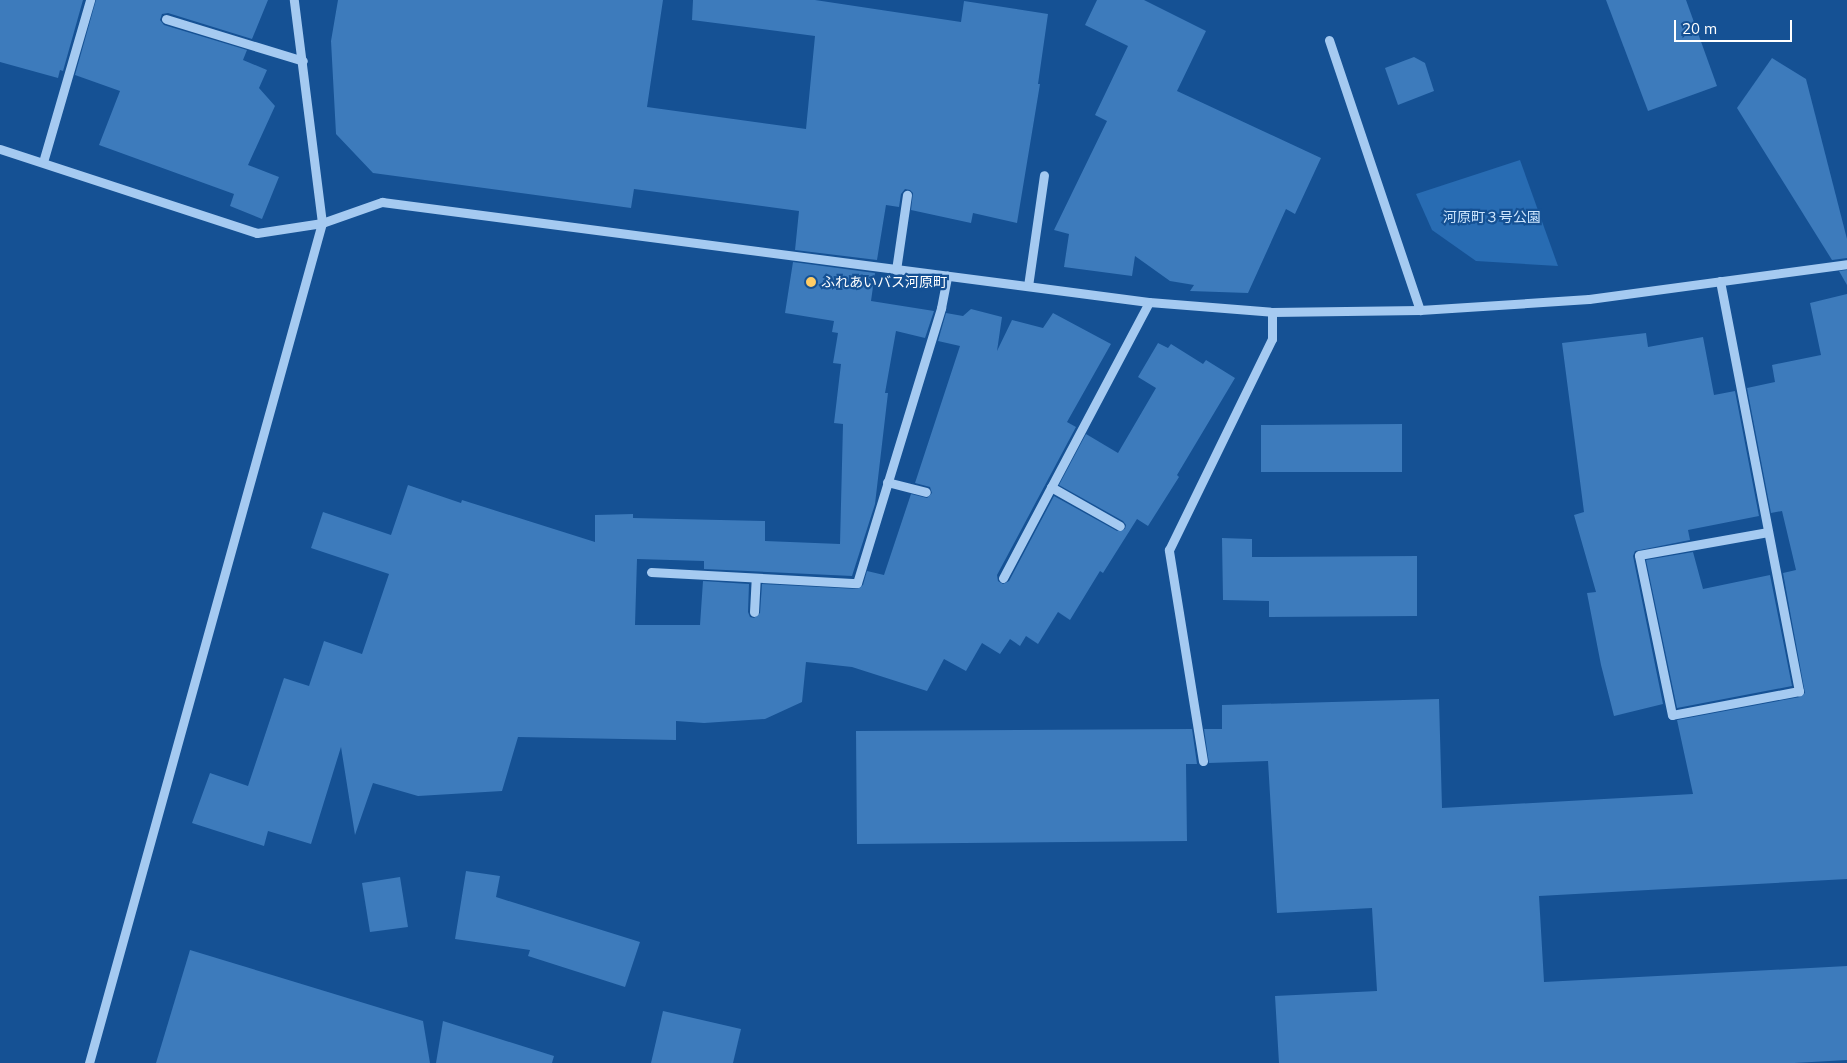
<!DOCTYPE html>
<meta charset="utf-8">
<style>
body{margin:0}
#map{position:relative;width:1847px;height:1063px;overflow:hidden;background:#155194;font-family:Mulish,"Noto Sans JP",sans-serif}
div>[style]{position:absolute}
.green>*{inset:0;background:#286cb3}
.building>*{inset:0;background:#3d7bbc}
.minor>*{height:9px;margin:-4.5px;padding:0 4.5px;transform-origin:4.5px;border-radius:4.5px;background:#a5caf1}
.dots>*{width:14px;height:14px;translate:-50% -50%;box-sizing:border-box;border:2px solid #155194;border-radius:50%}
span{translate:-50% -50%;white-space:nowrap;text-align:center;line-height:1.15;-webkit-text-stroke:4.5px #155194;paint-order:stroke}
.park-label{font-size:14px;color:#cce4fc}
.poi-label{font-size:14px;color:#fff}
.left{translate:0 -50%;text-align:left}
.scale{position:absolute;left:1674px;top:20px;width:118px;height:22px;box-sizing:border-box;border:2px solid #fff;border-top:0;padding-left:6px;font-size:15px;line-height:18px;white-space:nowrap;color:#fff;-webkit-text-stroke:4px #155194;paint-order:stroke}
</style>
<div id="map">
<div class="green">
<div style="clip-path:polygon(1520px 160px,1558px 266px,1476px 261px,1432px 230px,1416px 194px)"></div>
</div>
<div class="building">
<div style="clip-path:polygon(0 0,83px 0,63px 71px,60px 70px,58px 78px,0 62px)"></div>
<div style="clip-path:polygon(96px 0,268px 0,252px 39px,168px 13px,162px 14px,160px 20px,164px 25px,247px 50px,243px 60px,267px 70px,259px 88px,275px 106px,248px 165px,279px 177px,262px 219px,230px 206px,234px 194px,99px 145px,120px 91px,75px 75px)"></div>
<div style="clip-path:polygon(338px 0,663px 0,647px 107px,806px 129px,815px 36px,692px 20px,693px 0,815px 0,961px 22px,964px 1px,1048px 14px,1038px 84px,1040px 84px,1017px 223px,973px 213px,971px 223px,911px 210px,913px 193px,910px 190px,905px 189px,901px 194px,899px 207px,886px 205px,877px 260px,795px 250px,799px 211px,634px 189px,631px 208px,373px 173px,336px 134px,331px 41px)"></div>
<div style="clip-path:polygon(1097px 0,1144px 0,1206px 31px,1177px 91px,1321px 158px,1295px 214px,1286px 209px,1248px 293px,1190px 291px,1194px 285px,1170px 281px,1135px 256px,1132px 276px,1064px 267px,1069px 234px,1054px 230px,1107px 121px,1095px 115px,1128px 46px,1085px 25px)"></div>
<div style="clip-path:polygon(1606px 0,1686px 0,1717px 86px,1648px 111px)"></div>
<div style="clip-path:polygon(1414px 57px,1425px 63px,1434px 91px,1398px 105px,1385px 68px)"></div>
<div style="clip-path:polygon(1772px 58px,1806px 79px,1847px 239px,1847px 258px,1832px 260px,1737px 108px)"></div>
<div style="clip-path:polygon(793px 262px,875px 273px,871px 301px,934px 311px,925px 338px,896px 331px,885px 393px,888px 393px,875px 504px,852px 576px,704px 569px,704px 561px,637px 559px,635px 625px,700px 625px,703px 581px,749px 584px,748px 612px,750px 617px,754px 618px,760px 613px,762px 584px,857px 589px,863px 585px,867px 571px,884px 575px,911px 494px,927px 498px,932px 493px,930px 487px,915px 483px,960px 346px,938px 341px,946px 313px,963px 316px,971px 309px,1002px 317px,997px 351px,1012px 320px,1043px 328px,1053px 313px,1111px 344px,1067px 422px,1076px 427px,997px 575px,998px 581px,1003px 584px,1009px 581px,1054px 496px,1117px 531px,1125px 529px,1126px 525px,1123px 521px,1059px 485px,1086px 434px,1118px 453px,1156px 388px,1138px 377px,1158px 343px,1168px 348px,1171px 344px,1203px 364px,1206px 360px,1235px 378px,1177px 475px,1179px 477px,1148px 526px,1137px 519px,1103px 573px,1100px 571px,1070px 620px,1058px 612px,1038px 644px,1026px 636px,1020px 646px,1010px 639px,1000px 654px,982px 643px,966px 671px,944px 659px,927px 691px,852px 667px,806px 662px,802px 702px,765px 719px,704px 723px,676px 721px,676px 740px,518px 737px,502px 791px,418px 796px,373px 783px,355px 835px,341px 747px,311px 844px,268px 831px,264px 846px,192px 823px,210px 773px,248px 786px,284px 678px,309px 686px,324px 641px,362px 654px,389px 574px,311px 548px,323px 512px,391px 535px,408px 485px,461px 503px,462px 500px,595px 542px,595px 515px,633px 514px,633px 518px,765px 521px,765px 541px,840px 544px,843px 424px,834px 423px,841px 364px,833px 363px,838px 333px,832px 332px,834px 321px,785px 313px)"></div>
<div style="clip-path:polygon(1847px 270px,1847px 285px,1839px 271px)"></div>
<div style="clip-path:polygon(1847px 294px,1847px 879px,1539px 896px,1544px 982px,1847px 966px,1847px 1060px,1794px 1063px,1279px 1063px,1275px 996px,1377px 991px,1372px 908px,1277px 913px,1268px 761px,1209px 763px,1204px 729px,1222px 729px,1222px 705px,1439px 699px,1442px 808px,1693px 794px,1677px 720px,1800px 697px,1805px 693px,1783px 573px,1796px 570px,1782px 511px,1771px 513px,1747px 388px,1775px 382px,1772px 365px,1821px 355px,1810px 303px)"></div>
<div style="clip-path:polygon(1646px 333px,1648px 347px,1703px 337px,1714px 395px,1735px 391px,1759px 516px,1688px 530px,1690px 540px,1635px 551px,1633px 556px,1663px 704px,1614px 716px,1601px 665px,1587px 593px,1596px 592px,1574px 515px,1584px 512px,1562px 343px)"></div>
<div style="clip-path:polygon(1402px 424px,1402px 472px,1261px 472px,1261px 425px)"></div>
<div style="clip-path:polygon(1222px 538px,1252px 539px,1252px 557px,1417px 556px,1417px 616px,1269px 617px,1269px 601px,1223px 600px)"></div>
<div style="clip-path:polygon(1693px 552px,1703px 589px,1770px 575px,1792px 686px,1677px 708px,1646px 560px)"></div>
<div style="clip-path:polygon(1192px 729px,1197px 764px,1186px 764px,1187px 841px,857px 844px,856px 731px)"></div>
<div style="clip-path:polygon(466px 871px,500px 876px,496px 897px,640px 942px,625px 987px,528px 956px,530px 950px,455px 939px)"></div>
<div style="clip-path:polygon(400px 877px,408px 927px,370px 932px,362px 883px)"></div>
<div style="clip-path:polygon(190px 950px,423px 1021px,430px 1063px,156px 1063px)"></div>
<div style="clip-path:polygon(663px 1011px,741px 1029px,733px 1063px,651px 1063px)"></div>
<div style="clip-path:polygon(443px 1021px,554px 1056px,552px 1063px,436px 1063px)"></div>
</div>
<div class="minor">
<div style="left:166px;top:19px;width:143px;rotate:17deg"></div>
<div style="left:1329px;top:40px;width:285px;rotate:71.4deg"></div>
<div style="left:0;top:149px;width:270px;rotate:18.1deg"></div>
<div style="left:257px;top:233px;width:66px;rotate:-8.7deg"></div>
<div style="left:322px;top:223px;width:64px;rotate:-19.3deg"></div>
<div style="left:382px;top:202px;width:773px;rotate:7.43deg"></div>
<div style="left:1149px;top:302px;width:123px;rotate:4.6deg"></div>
<div style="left:1272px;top:312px;width:148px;rotate:-0.8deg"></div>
<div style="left:1420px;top:310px;width:169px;rotate:-3.7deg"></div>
<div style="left:1589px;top:299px;width:260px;rotate:-7.7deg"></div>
<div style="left:43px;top:162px;width:169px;rotate:-73.8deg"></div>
<div style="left:896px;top:270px;width:76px;rotate:-81.7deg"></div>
<div style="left:1720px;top:281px;width:418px;rotate:79.1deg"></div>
<div style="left:1799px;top:691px;width:129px;rotate:169.3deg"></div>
<div style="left:1672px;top:715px;width:163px;rotate:-101.7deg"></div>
<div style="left:1639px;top:555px;width:131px;rotate:-10.1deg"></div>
<div style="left:1028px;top:286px;width:112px;rotate:-81.8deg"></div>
<div style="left:887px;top:482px;width:40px;rotate:14.4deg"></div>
<div style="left:1051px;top:487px;width:79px;rotate:29.5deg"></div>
<div style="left:651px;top:572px;width:206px;rotate:3.1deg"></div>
<div style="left:857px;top:583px;width:288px;rotate:-73deg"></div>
<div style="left:941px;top:308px;width:33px;rotate:-79deg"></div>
<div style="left:1003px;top:578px;width:312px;rotate:-62.1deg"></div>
<div style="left:754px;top:612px;width:34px;rotate:-87deg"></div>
<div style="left:1203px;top:761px;width:214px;rotate:-99.2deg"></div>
<div style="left:1169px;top:550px;width:235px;rotate:-64deg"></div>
<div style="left:1272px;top:339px;width:27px;rotate:-90deg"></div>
<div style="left:89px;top:1063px;width:872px;rotate:-74.5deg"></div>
<div style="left:322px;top:223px;width:225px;rotate:-97.2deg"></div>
</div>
<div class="dots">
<div style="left:811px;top:282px;background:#ffcc65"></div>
</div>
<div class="park-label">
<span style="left:1492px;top:217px">河原町３号公園</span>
</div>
<div class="poi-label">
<span class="left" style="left:821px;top:282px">ふれあいバス河原町</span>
</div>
<div class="scale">20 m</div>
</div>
